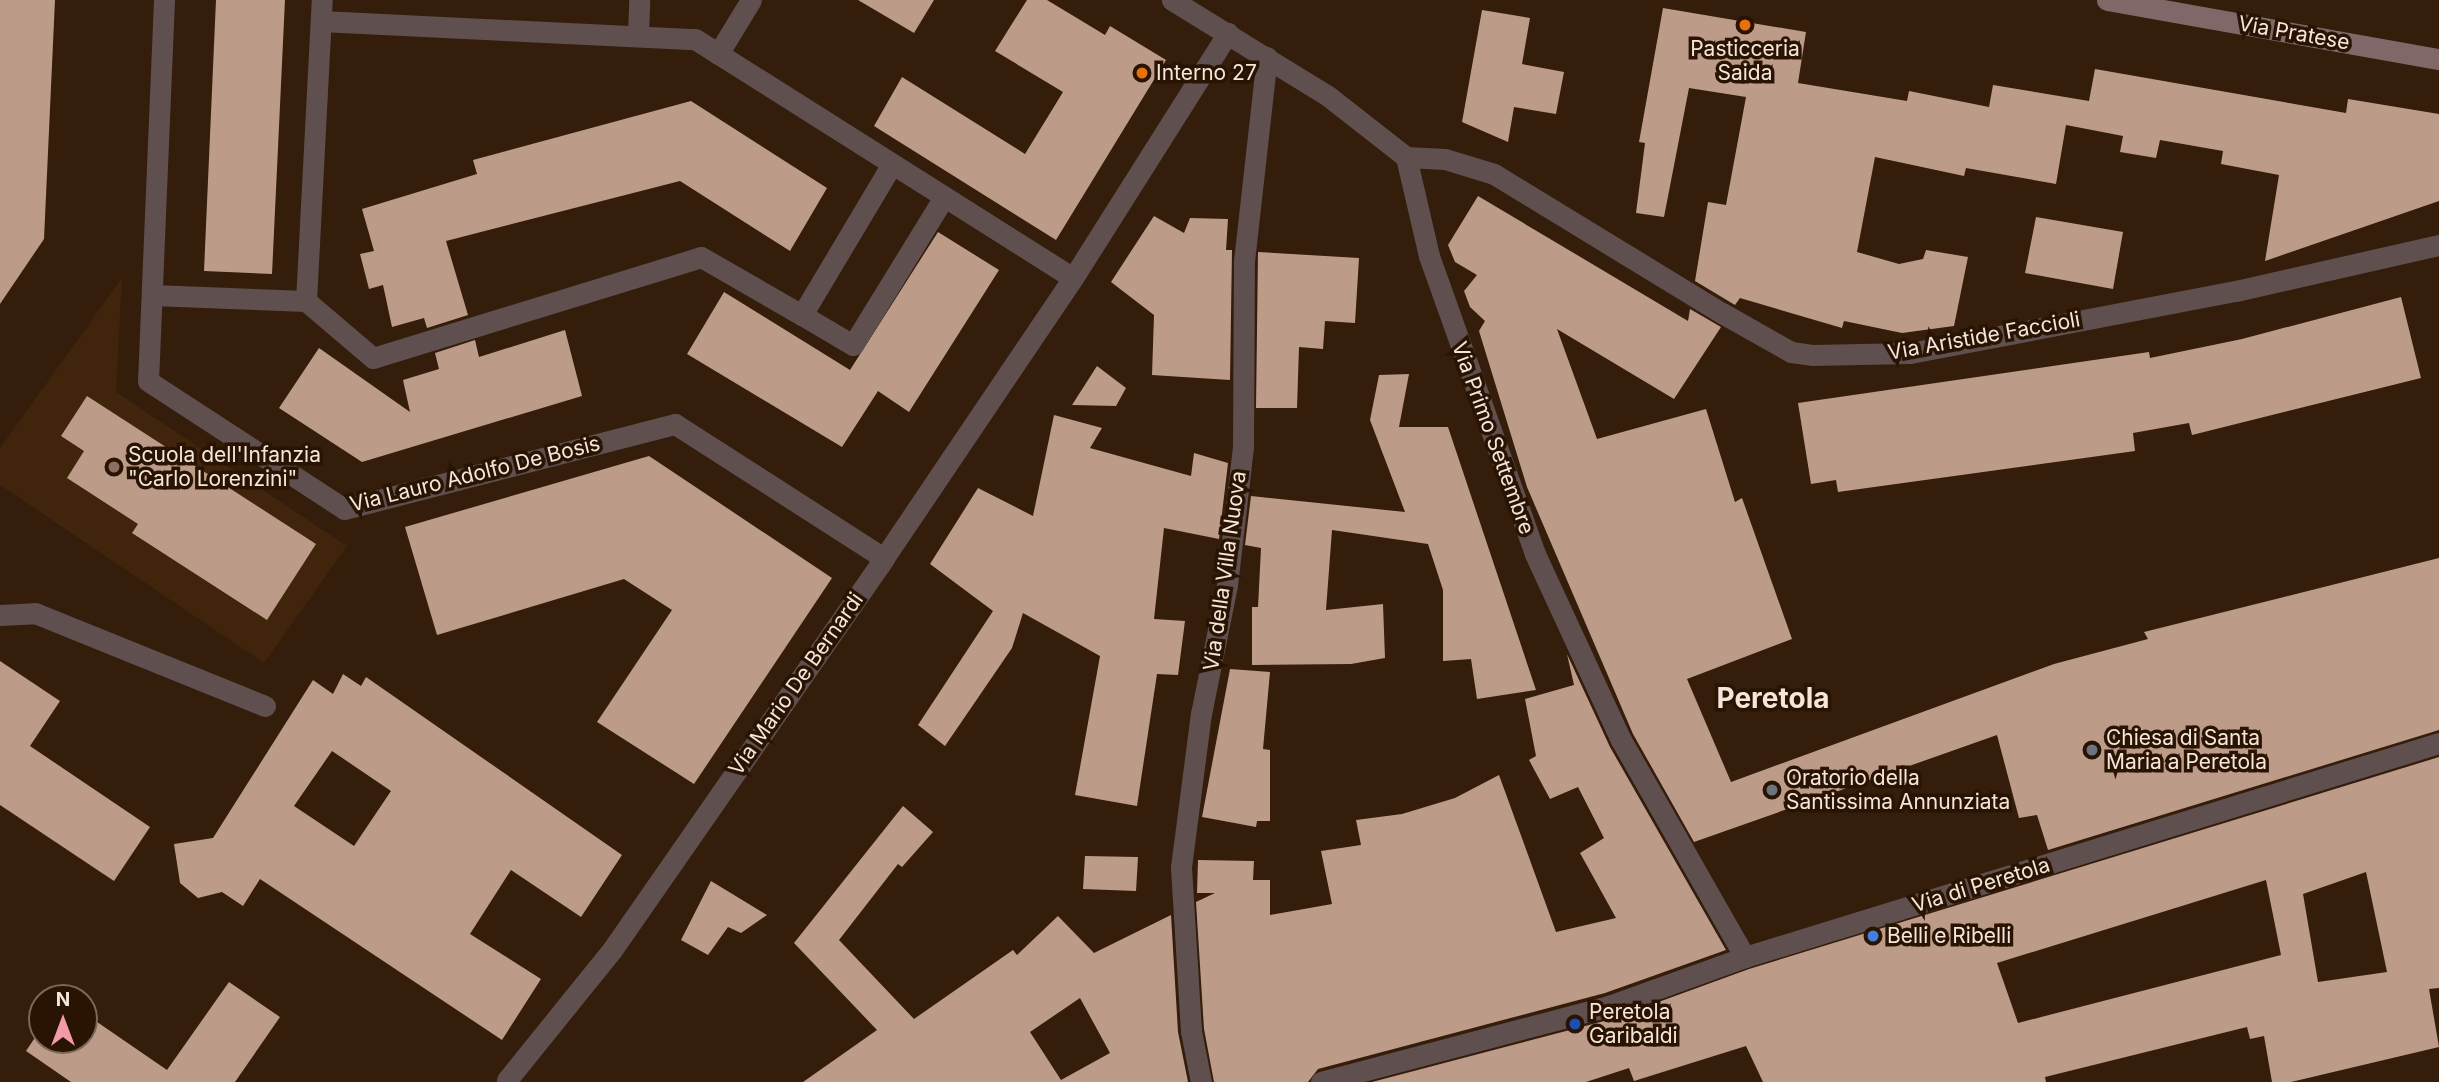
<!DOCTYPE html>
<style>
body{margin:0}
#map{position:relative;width:2439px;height:1082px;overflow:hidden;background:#341d0a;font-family:Inter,sans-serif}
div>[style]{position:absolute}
.built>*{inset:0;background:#41240c}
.building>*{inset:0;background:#bc9c88}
.street>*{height:21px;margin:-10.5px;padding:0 10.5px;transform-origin:10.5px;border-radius:10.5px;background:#5f4f4f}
.secondary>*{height:21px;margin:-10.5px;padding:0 10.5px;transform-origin:10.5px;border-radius:10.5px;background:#806768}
.dots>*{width:19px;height:19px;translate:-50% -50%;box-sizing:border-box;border:4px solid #291302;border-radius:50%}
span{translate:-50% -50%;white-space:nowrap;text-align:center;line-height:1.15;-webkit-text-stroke:7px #291302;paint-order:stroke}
.street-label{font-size:21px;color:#f5e5da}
.poi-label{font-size:21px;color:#f5e5da}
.left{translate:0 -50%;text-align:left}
.district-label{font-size:28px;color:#f5e5da;font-weight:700}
.north{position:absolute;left:28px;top:984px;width:70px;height:70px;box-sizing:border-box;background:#291302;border:2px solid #7b6758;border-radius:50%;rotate:0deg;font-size:19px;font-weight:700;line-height:28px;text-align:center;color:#f5e5da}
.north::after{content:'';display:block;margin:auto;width:24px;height:32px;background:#f39aa8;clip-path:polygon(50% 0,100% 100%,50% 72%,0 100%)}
</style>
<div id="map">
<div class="built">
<div style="clip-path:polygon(122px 278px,116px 392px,347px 546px,264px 663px,0 485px,0 448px)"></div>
</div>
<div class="building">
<div style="clip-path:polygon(0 0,55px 0,44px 239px,0 304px)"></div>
<div style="clip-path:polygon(216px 0,285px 0,272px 274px,204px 271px)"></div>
<div style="clip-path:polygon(858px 0,934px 0,914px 33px)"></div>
<div style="clip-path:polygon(1027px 0,1047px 0,1105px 35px,1110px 26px,1166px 60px,1056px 240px,874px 126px,902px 77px,1025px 154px,1063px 92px,995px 51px)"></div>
<div style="clip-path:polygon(1663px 8px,1806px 32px,1798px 83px,1907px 101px,1909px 91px,1989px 107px,1993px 85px,2089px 101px,2095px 69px,2346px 113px,2348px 99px,2439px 114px,2439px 201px,2265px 261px,2279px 175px,2221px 164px,2223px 151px,2160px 140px,2156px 158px,2120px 152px,2123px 136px,2066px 125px,2056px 184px,1966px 168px,1964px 176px,1875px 157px,1857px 252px,1899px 264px,1923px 259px,1926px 250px,1968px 257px,1954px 326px,1902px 333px,1844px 321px,1842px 328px,1740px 298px,1735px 305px,1695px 281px,1708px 202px,1726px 205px,1746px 97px,1689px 88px,1664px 217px,1636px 213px,1645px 143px,1639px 142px)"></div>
<div style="clip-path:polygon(1482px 10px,1530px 18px,1522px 64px,1564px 72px,1556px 114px,1514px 107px,1508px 142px,1462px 122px)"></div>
<div style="clip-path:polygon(691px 101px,827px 188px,790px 251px,680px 181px,446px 241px,468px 315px,427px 328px,424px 318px,392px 327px,383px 285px,369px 289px,360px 254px,374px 251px,362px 209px,477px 174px,473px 160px)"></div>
<div style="clip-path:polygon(1478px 196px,1688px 321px,1690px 309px,1721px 327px,1674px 399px,1557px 329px,1597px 439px,1706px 409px,1735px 502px,1742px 498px,1792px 639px,1687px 679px,1731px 782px,2054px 664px,2148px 639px,2144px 632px,2439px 558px,2439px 730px,2048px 850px,2037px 815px,2019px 818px,1997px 735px,1694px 842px,1633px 734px,1527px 487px,1479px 331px,1485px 321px,1470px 307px,1464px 291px,1477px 275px,1455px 262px,1448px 245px)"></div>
<div style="clip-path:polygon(1154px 216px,1184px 233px,1190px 218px,1228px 219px,1226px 250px,1232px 250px,1230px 380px,1152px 375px,1154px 315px,1111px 282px)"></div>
<div style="clip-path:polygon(2036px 217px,2123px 232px,2113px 289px,2025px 273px)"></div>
<div style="clip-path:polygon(938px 232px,999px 270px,909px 412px,878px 391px,842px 447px,687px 354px,724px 292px,850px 370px)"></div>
<div style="clip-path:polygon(1258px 252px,1359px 258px,1355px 323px,1325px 321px,1323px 349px,1299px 347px,1297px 408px,1256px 408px)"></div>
<div style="clip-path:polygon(2401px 297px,2421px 378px,2192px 435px,2189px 423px,2133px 433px,2135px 451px,1838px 492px,1836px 480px,1811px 484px,1798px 403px,2149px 352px,2150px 358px,2242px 339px)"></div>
<div style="clip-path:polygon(565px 330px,582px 396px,362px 462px,279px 408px,319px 348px,410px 412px,403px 380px,439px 369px,435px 353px,475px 340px,479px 357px)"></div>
<div style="clip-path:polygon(1097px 366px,1126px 388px,1116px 406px,1072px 405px)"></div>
<div style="clip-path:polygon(1409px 374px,1399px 427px,1448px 427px,1536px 690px,1477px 699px,1471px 659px,1443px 661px,1443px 590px,1428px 544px,1332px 530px,1326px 610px,1383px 604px,1385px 658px,1351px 664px,1252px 665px,1252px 607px,1258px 607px,1261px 548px,1245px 545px,1251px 496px,1405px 512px,1370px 420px,1379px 375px)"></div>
<div style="clip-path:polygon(87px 396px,316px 544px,267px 620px,132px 533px,138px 524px,67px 478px,84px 451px,61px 436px)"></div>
<div style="clip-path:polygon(1054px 415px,1102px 428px,1090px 448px,1191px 476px,1194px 453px,1228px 463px,1219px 539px,1164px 528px,1154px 619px,1185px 621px,1178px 675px,1157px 674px,1137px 806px,1075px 795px,1100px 656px,1023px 613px,1012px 648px,945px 746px,918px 725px,993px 611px,930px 564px,978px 488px,1033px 516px)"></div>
<div style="clip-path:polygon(649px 456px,832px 578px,694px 784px,597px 722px,672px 610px,624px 579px,437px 635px,405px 527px)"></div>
<div style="clip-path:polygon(1567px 654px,1610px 747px,1726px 950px,1605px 993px,1318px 1069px,1308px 1082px,1214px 1082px,1204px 1029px,1196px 902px,1215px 893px,1197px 893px,1198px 860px,1254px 861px,1253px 880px,1270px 880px,1270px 915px,1332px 904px,1321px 851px,1361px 845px,1356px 820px,1402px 814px,1455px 798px,1499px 775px,1556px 932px,1616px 918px,1580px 853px,1604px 838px,1578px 787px,1550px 799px,1529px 760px,1536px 756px,1525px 699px,1574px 685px)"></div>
<div style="clip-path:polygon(0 661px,60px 701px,30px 746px,150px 827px,114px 881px,0 805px)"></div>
<div style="clip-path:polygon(1230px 669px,1270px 672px,1263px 749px,1270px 750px,1270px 821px,1257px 821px,1256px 827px,1202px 817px)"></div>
<div style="clip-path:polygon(evenodd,343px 674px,361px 686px,366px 677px,622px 855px,581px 917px,511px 870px,470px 934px,541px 979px,502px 1040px,260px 879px,243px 906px,222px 892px,198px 898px,180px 883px,174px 844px,213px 838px,313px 680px,333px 694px,343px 674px,332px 751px,391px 791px,354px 846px,294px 806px,332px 751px)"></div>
<div style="clip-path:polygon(evenodd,2439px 757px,2439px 988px,2429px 989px,2439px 1047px,2291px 1082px,2272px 1082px,2264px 1036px,2250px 1039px,2247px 1027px,2045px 1077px,2046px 1082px,1763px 1082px,1746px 1046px,1634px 1081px,1629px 1068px,1586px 1082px,1372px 1082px,1612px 1019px,1749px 969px,2439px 757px,2366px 872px,2387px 972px,2318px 982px,2303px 894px,2366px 872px,2439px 757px,2266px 880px,2281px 955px,2018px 1023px,1997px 963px,2266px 880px)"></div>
<div style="clip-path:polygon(evenodd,903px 806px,933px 832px,902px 867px,898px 864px,839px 940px,914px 1019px,1013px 950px,1017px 955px,1058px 916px,1094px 953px,1171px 915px,1178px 1032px,1188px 1082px,803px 1082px,877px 1030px,794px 943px,903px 806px,1080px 998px,1110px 1053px,1061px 1080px,1030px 1032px,1080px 998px)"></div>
<div style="clip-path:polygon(1085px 856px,1138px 857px,1136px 891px,1083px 889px)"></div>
<div style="clip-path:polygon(711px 881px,767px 915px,741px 933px,728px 927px,708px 955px,681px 940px)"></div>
<div style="clip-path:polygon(229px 982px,280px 1017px,235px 1082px,71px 1082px,26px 1051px,42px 1027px,42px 1040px,84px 1040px,84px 1013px,167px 1070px)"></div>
</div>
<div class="street">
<div style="left:164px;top:0;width:381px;rotate:92.4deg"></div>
<div style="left:148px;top:381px;width:234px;rotate:33.1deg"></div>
<div style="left:344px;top:509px;width:342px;rotate:-14.4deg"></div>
<div style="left:675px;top:424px;width:248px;rotate:32.7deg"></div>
<div style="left:1172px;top:0;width:183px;rotate:31.6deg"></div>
<div style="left:1328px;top:96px;width:99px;rotate:38deg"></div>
<div style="left:1406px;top:157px;width:102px;rotate:76.9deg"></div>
<div style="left:1429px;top:256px;width:316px;rotate:70.4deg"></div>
<div style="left:1535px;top:554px;width:205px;rotate:65.2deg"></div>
<div style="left:1621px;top:740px;width:250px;rotate:60.3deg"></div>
<div style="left:321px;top:21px;width:374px;rotate:2.8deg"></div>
<div style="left:695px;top:39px;width:447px;rotate:32.3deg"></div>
<div style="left:638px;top:36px;width:36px;rotate:-88deg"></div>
<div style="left:718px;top:54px;width:63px;rotate:-58.6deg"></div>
<div style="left:1406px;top:157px;width:39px;rotate:3deg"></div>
<div style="left:1445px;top:159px;width:51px;rotate:17deg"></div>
<div style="left:1494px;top:174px;width:267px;rotate:31.4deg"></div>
<div style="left:1722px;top:313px;width:79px;rotate:29.5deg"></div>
<div style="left:1791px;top:352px;width:21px;rotate:8deg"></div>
<div style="left:1812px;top:355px;width:98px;rotate:-1.2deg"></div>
<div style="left:1910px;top:353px;width:332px;rotate:-10.8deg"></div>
<div style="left:2236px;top:291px;width:208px;rotate:-12.8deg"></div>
<div style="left:892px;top:164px;width:176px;rotate:120.8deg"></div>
<div style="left:802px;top:315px;width:59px;rotate:30.5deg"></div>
<div style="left:853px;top:345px;width:174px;rotate:-58.4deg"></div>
<div style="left:152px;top:295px;width:154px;rotate:2.2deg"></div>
<div style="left:306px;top:301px;width:88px;rotate:40.4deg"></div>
<div style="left:373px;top:358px;width:343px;rotate:-17.1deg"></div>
<div style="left:701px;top:257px;width:116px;rotate:29.9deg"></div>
<div style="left:306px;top:301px;width:301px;rotate:-87deg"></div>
<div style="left:0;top:615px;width:35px;rotate:-3deg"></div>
<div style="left:35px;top:613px;width:248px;rotate:22deg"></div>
<div style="left:507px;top:1080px;width:167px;rotate:-51.1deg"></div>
<div style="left:612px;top:950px;width:477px;rotate:-55.2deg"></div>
<div style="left:884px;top:558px;width:338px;rotate:-56deg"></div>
<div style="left:1073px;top:278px;width:290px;rotate:-57.7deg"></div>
<div style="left:1201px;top:1082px;width:52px;rotate:-101.1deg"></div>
<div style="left:1191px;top:1031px;width:164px;rotate:-93.5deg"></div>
<div style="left:1181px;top:867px;width:154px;rotate:-82.6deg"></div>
<div style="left:1201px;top:714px;width:132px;rotate:-78.6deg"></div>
<div style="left:1227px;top:585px;width:139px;rotate:-83.4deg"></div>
<div style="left:1243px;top:447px;width:186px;rotate:-89.7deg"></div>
<div style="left:1244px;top:261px;width:205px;rotate:-83.6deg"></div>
<div style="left:1321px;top:1082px;width:298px;rotate:-14.8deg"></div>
<div style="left:1609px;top:1006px;width:145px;rotate:-19.8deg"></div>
<div style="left:1745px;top:957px;width:726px;rotate:-17.14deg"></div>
</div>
<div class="secondary">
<div style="left:2107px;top:0;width:337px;rotate:10.1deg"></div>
</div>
<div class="dots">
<div style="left:1745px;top:25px;background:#e8710a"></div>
<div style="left:1142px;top:73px;background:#e8710a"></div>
<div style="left:114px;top:467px;background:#8d6e63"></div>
<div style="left:2092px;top:750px;background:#6b7280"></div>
<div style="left:1772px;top:790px;background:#6b7280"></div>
<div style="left:1873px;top:936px;background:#3f7fe0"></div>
<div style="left:1575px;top:1024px;background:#1a4fb4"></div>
</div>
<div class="street-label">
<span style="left:2294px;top:33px;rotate:10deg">Via Pratese</span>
<span style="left:1984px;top:336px;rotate:-10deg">Via Aristide Faccioli</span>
<span style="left:1493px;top:438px;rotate:70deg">Via Primo Settembre</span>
<span style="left:475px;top:474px;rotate:-14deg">Via Lauro Adolfo De Bosis</span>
<span style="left:1225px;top:571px;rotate:-82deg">Via della Villa Nuova</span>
<span style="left:796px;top:684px;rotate:-55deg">Via Mario De Bernardi</span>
<span style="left:1981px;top:885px;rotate:-17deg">Via di Peretola</span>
</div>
<div class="poi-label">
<span style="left:1745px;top:61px">Pasticceria<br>Saida</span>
<span class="left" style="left:1156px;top:73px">Interno 27</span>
<span class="left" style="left:128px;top:467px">Scuola dell'Infanzia<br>"Carlo Lorenzini"</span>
<span class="left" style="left:2106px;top:750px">Chiesa di Santa<br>Maria a Peretola</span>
<span class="left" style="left:1786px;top:790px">Oratorio della<br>Santissima Annunziata</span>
<span class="left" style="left:1887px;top:936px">Belli e Ribelli</span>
<span class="left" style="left:1589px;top:1024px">Peretola<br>Garibaldi</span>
</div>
<div class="district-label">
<span style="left:1773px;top:698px">Peretola</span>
</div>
<div class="north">N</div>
</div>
